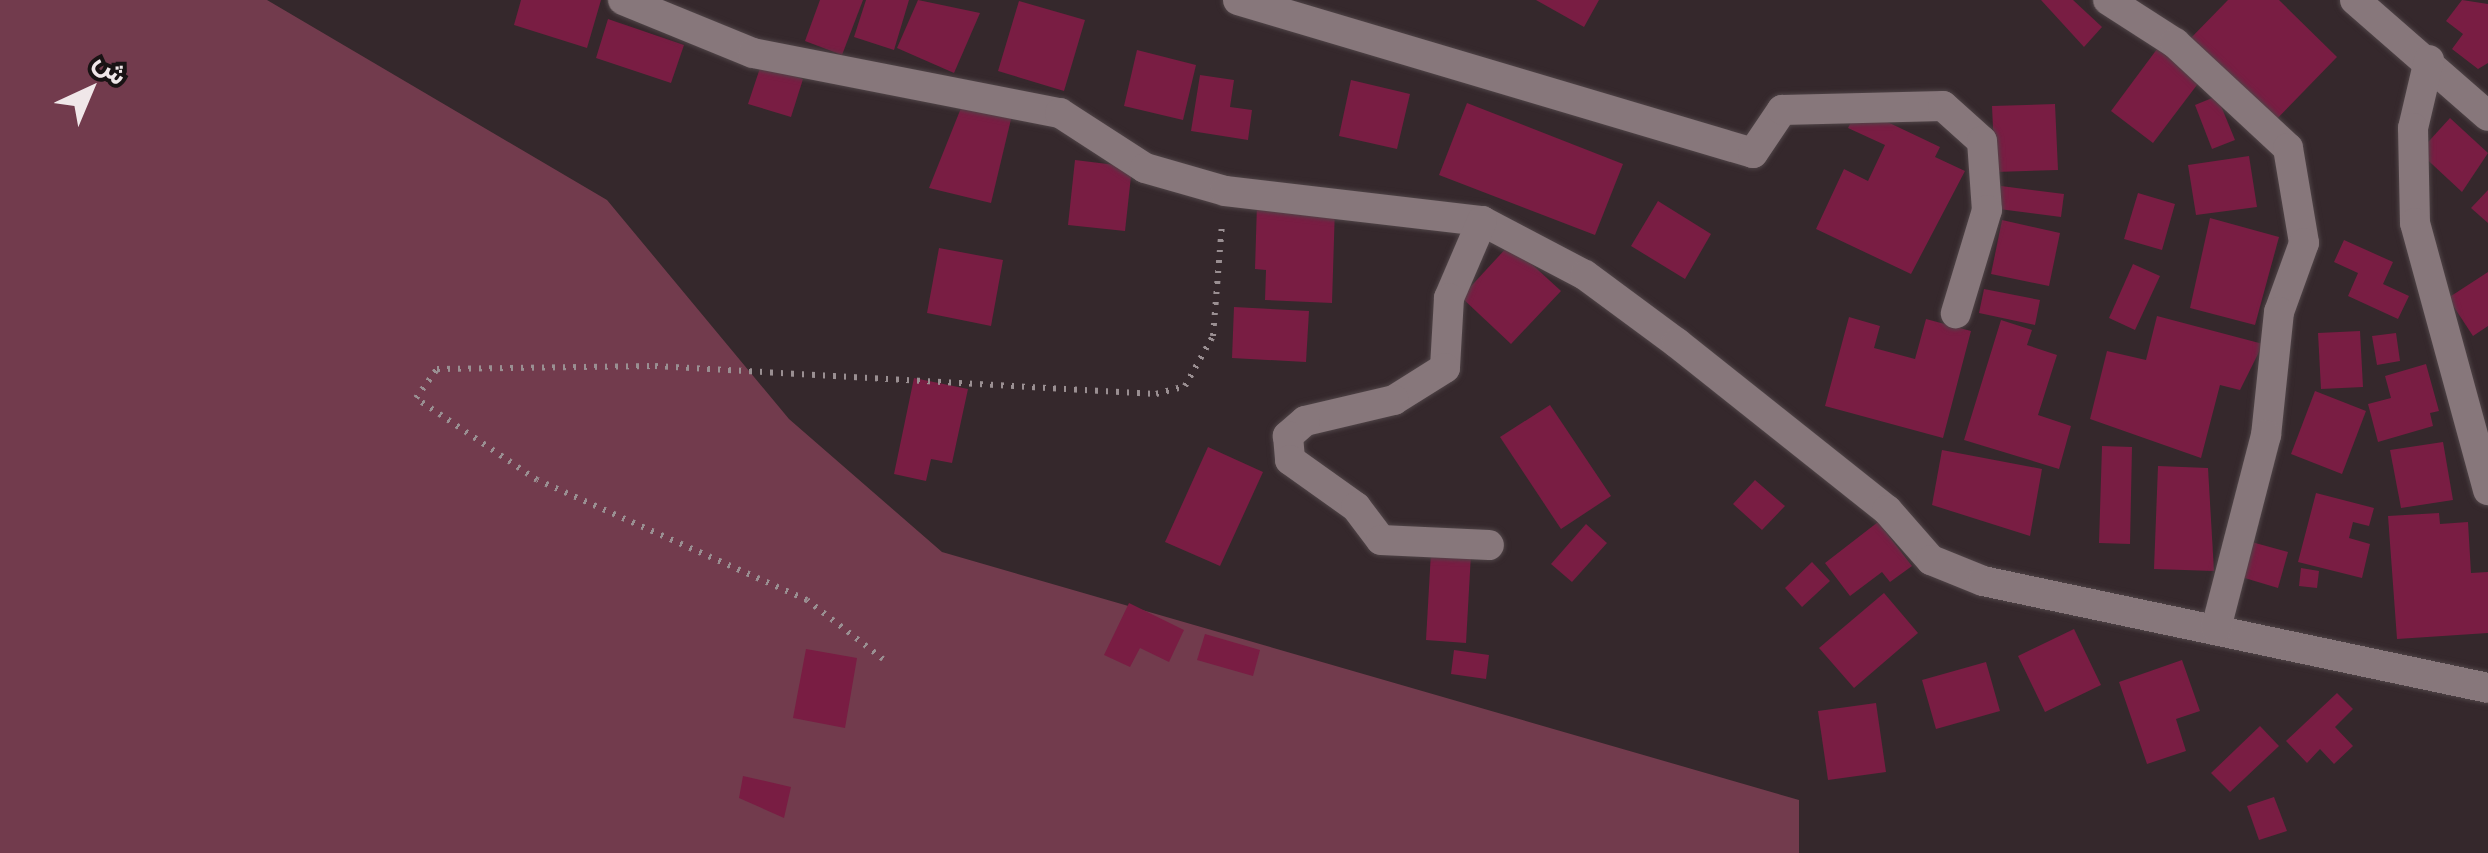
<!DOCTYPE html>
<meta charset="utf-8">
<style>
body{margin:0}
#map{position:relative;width:2488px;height:853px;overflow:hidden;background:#35282c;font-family:Helvetica,Vazirmatn,sans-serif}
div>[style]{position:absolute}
.green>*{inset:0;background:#723b4d}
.building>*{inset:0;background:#791d43}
.path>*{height:6px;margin-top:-3px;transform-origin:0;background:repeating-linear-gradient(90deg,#9a8f92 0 2.5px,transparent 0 10.5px)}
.roads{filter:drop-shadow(0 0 2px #4f4447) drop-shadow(0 0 2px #4f4447)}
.minor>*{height:30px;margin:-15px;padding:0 15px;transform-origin:15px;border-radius:15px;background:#87777b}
span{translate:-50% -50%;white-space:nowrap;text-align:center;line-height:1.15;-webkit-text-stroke:8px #191314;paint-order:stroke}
.north{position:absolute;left:40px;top:40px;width:100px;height:100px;-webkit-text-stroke:8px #191314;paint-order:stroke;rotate:44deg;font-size:28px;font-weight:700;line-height:40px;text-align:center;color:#f0e7e9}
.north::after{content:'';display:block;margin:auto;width:35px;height:45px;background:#f0e7e9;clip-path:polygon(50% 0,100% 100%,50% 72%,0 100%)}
</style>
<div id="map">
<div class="green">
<div style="clip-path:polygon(0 0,267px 0,607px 200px,789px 419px,942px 552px,1799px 800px,1799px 853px,0 853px)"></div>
</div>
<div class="building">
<div style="clip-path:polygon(521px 0,601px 0,587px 48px,514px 25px)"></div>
<div style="clip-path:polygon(820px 0,863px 0,842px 55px,805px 41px)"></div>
<div style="clip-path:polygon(866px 0,909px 0,894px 50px,854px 37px)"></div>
<div style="clip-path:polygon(918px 0,980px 13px,954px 73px,897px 48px)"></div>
<div style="clip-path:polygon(1536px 0,1599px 0,1584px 27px)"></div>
<div style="clip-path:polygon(2041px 0,2073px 0,2102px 27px,2084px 47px)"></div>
<div style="clip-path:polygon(2228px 0,2279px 0,2337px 57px,2271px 125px,2186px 43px)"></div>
<div style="clip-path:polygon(2462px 0,2488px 4px,2488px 63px,2478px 69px,2452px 49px,2463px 34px,2446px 21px)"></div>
<div style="clip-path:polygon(1019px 1px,1085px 20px,1064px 91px,998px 71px)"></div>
<div style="clip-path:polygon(608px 19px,684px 45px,671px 83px,596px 58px)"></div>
<div style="clip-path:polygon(2160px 45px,2203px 77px,2153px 143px,2111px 111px)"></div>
<div style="clip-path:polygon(1137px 50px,1196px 65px,1183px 120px,1124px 106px)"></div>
<div style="clip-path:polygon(761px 65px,803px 79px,791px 117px,748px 104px)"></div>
<div style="clip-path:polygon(1200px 75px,1234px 80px,1230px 107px,1252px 110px,1248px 140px,1191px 131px)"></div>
<div style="clip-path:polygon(1351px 80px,1410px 94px,1397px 149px,1339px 136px)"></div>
<div style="clip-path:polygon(2217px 96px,2235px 140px,2212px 149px,2195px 105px)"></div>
<div style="clip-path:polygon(963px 103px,1012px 115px,991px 203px,929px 188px)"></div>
<div style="clip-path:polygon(1467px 103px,1623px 164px,1595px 235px,1439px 175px)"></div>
<div style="clip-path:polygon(2055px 104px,2058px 170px,1995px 172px,1992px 106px)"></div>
<div style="clip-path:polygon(1858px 108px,1940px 147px,1935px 157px,1965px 171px,1911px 274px,1816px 229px,1844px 169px,1868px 181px,1885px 145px,1848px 128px)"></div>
<div style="clip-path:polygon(2450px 118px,2488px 153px,2462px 192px,2419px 152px)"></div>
<div style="clip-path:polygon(2249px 156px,2257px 207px,2196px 215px,2188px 165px)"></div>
<div style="clip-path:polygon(1075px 160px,1132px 167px,1125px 231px,1068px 225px)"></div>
<div style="clip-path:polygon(2001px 186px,2064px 194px,2061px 217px,1999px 209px)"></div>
<div style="clip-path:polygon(2488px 190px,2488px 223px,2471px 208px)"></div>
<div style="clip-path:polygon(2138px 193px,2175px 204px,2162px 250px,2124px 239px)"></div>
<div style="clip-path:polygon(1658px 201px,1711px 234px,1685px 279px,1631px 246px)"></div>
<div style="clip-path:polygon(1257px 204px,1335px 207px,1332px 303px,1265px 300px,1266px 270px,1255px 269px)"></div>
<div style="clip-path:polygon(2210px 218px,2279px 237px,2255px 325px,2190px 308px)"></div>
<div style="clip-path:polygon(2002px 220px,2060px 233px,2049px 286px,1991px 274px)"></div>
<div style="clip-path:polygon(2344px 240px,2393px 262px,2383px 284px,2409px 296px,2398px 319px,2348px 296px,2358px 273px,2334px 262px)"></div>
<div style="clip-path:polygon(1510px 244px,1561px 291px,1511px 344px,1461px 297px)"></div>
<div style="clip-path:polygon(939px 248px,1003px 260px,991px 326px,927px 313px)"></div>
<div style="clip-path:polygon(2133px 264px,2160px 276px,2135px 330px,2109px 318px)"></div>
<div style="clip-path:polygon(2488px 272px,2488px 326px,2473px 336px,2448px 298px)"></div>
<div style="clip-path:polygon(1984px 289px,2040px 300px,2035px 325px,1979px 313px)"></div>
<div style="clip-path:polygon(1234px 307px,1309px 311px,1306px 362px,1232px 358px)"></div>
<div style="clip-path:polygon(2157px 316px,2263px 344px,2240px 390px,2220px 385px,2201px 458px,2090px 419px,2107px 351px,2146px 360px)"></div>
<div style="clip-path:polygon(1849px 317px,1880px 326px,1874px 348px,1915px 359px,1926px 319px,1971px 331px,1943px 438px,1825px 406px)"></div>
<div style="clip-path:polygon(2001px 320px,2032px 330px,2027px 345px,2057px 355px,2038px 415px,2071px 426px,2059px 469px,1964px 440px)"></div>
<div style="clip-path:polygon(2360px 331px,2363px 387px,2321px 389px,2318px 333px)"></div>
<div style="clip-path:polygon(2396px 333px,2400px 361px,2377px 365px,2372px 336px)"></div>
<div style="clip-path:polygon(2426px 364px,2439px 411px,2430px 413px,2433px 426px,2378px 442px,2368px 404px,2391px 398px,2385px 376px)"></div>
<div style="clip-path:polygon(914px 378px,968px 389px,952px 463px,931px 459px,926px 481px,894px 474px)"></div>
<div style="clip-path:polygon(2315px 391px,2366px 411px,2342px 474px,2291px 454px)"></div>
<div style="clip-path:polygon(1550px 405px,1611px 496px,1561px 529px,1500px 437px)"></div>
<div style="clip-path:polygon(2443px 442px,2453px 500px,2401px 508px,2390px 450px)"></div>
<div style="clip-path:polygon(2102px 446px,2132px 447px,2130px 544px,2099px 543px)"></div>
<div style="clip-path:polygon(1208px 447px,1263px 472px,1220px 566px,1165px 542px)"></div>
<div style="clip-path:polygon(1942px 450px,2042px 469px,2030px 536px,1932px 505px)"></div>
<div style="clip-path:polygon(2158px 466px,2208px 468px,2214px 571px,2154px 569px)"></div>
<div style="clip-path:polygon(1755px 480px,1785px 506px,1762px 530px,1733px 504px)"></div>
<div style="clip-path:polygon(2316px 493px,2374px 508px,2369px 526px,2353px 522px,2349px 538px,2370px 544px,2362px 578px,2298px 562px)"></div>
<div style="clip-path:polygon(2439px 513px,2440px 524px,2468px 522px,2471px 573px,2488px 572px,2488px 633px,2397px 639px,2388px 516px)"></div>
<div style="clip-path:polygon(1878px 522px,1912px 566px,1890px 582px,1882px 572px,1850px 596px,1825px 563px)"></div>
<div style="clip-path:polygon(1586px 524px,1607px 543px,1572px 582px,1551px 564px)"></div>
<div style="clip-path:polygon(2248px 541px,2288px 552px,2278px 588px,2238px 576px)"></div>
<div style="clip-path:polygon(1431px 552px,1471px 554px,1466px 643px,1426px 640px)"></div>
<div style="clip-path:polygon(1812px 562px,1830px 581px,1802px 607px,1785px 588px)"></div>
<div style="clip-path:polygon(2301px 568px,2319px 571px,2317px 588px,2299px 586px)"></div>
<div style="clip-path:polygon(1884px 593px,1918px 633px,1854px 688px,1819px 648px)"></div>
<div style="clip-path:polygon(1129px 603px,1184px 630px,1169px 662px,1140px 648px,1130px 667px,1104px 655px)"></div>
<div style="clip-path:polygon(2074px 629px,2101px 685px,2045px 712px,2018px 656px)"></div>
<div style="clip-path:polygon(1205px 634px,1260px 650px,1253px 676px,1197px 660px)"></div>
<div style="clip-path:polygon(806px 649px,857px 658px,845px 728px,793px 718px)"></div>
<div style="clip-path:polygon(1454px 650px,1489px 655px,1486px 679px,1451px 674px)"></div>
<div style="clip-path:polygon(2182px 660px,2200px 711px,2176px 719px,2186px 751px,2147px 764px,2119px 682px)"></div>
<div style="clip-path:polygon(1986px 662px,2000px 711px,1936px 729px,1922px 680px)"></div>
<div style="clip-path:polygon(2337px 693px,2353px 709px,2335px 727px,2353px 746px,2334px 764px,2320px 749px,2307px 763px,2286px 741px)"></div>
<div style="clip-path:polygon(1876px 703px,1886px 772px,1828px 780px,1818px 711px)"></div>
<div style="clip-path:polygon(2260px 726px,2279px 746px,2230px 792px,2211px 773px)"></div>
<div style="clip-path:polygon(743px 776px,791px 787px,784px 818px,739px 798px)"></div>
<div style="clip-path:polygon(2274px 797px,2287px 831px,2259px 840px,2247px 806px)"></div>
</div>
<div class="path">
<div style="left:883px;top:659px;width:96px;rotate:-142.2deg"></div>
<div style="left:807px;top:600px;width:295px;rotate:-156deg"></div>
<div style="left:537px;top:480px;width:146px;rotate:-145.9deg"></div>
<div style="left:416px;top:398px;width:36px;rotate:-54deg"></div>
<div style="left:437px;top:369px;width:218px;rotate:-0.8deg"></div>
<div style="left:655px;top:366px;width:502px;rotate:3.2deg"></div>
<div style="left:1156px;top:394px;width:30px;rotate:-15deg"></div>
<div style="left:1185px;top:386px;width:57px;rotate:-60.8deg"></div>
<div style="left:1213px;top:336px;width:112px;rotate:-85.4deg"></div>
</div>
<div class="roads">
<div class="minor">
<div style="left:623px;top:0;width:140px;rotate:22.2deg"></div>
<div style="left:753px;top:53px;width:313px;rotate:11.1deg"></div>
<div style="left:1060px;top:113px;width:101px;rotate:32.9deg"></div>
<div style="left:1145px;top:168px;width:83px;rotate:16deg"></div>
<div style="left:1225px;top:191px;width:259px;rotate:6.7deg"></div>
<div style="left:1482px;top:221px;width:116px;rotate:27.7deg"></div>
<div style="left:1585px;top:275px;width:114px;rotate:36.5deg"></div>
<div style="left:1677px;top:343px;width:268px;rotate:38.5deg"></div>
<div style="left:1887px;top:510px;width:67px;rotate:48.7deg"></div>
<div style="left:1931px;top:560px;width:56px;rotate:22deg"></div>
<div style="left:1983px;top:581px;width:516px;rotate:11.96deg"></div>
<div style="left:1238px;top:0;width:537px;rotate:16.55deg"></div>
<div style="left:1753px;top:153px;width:52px;rotate:-56deg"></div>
<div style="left:1782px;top:110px;width:161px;rotate:-1.4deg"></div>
<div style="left:1943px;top:106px;width:52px;rotate:41.9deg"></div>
<div style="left:1982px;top:141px;width:69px;rotate:85.9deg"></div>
<div style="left:1987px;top:210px;width:108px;rotate:106.8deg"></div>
<div style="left:2108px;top:0;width:80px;rotate:32.7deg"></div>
<div style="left:2175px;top:43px;width:154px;rotate:42.9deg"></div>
<div style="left:2288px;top:148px;width:96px;rotate:80.4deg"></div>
<div style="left:2304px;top:243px;width:73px;rotate:109.9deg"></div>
<div style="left:2279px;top:312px;width:124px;rotate:96deg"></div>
<div style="left:2266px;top:435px;width:199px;rotate:104.5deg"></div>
<div style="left:2355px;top:0;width:176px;rotate:41.1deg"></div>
<div style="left:2429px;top:60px;width:70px;rotate:103.2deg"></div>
<div style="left:2413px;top:128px;width:95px;rotate:88.8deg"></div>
<div style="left:2415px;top:223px;width:277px;rotate:74.7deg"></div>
<div style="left:1482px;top:221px;width:84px;rotate:113.2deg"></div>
<div style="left:1449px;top:298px;width:70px;rotate:93.3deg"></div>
<div style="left:1445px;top:368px;width:60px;rotate:147.9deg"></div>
<div style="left:1394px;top:400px;width:91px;rotate:166.7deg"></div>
<div style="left:1305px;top:421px;width:23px;rotate:139deg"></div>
<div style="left:1288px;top:436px;width:24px;rotate:85deg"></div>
<div style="left:1290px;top:460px;width:81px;rotate:35.5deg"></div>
<div style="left:1356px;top:507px;width:41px;rotate:52.9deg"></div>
<div style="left:1381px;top:540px;width:108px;rotate:2.7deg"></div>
</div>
</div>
<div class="north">ش</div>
</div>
